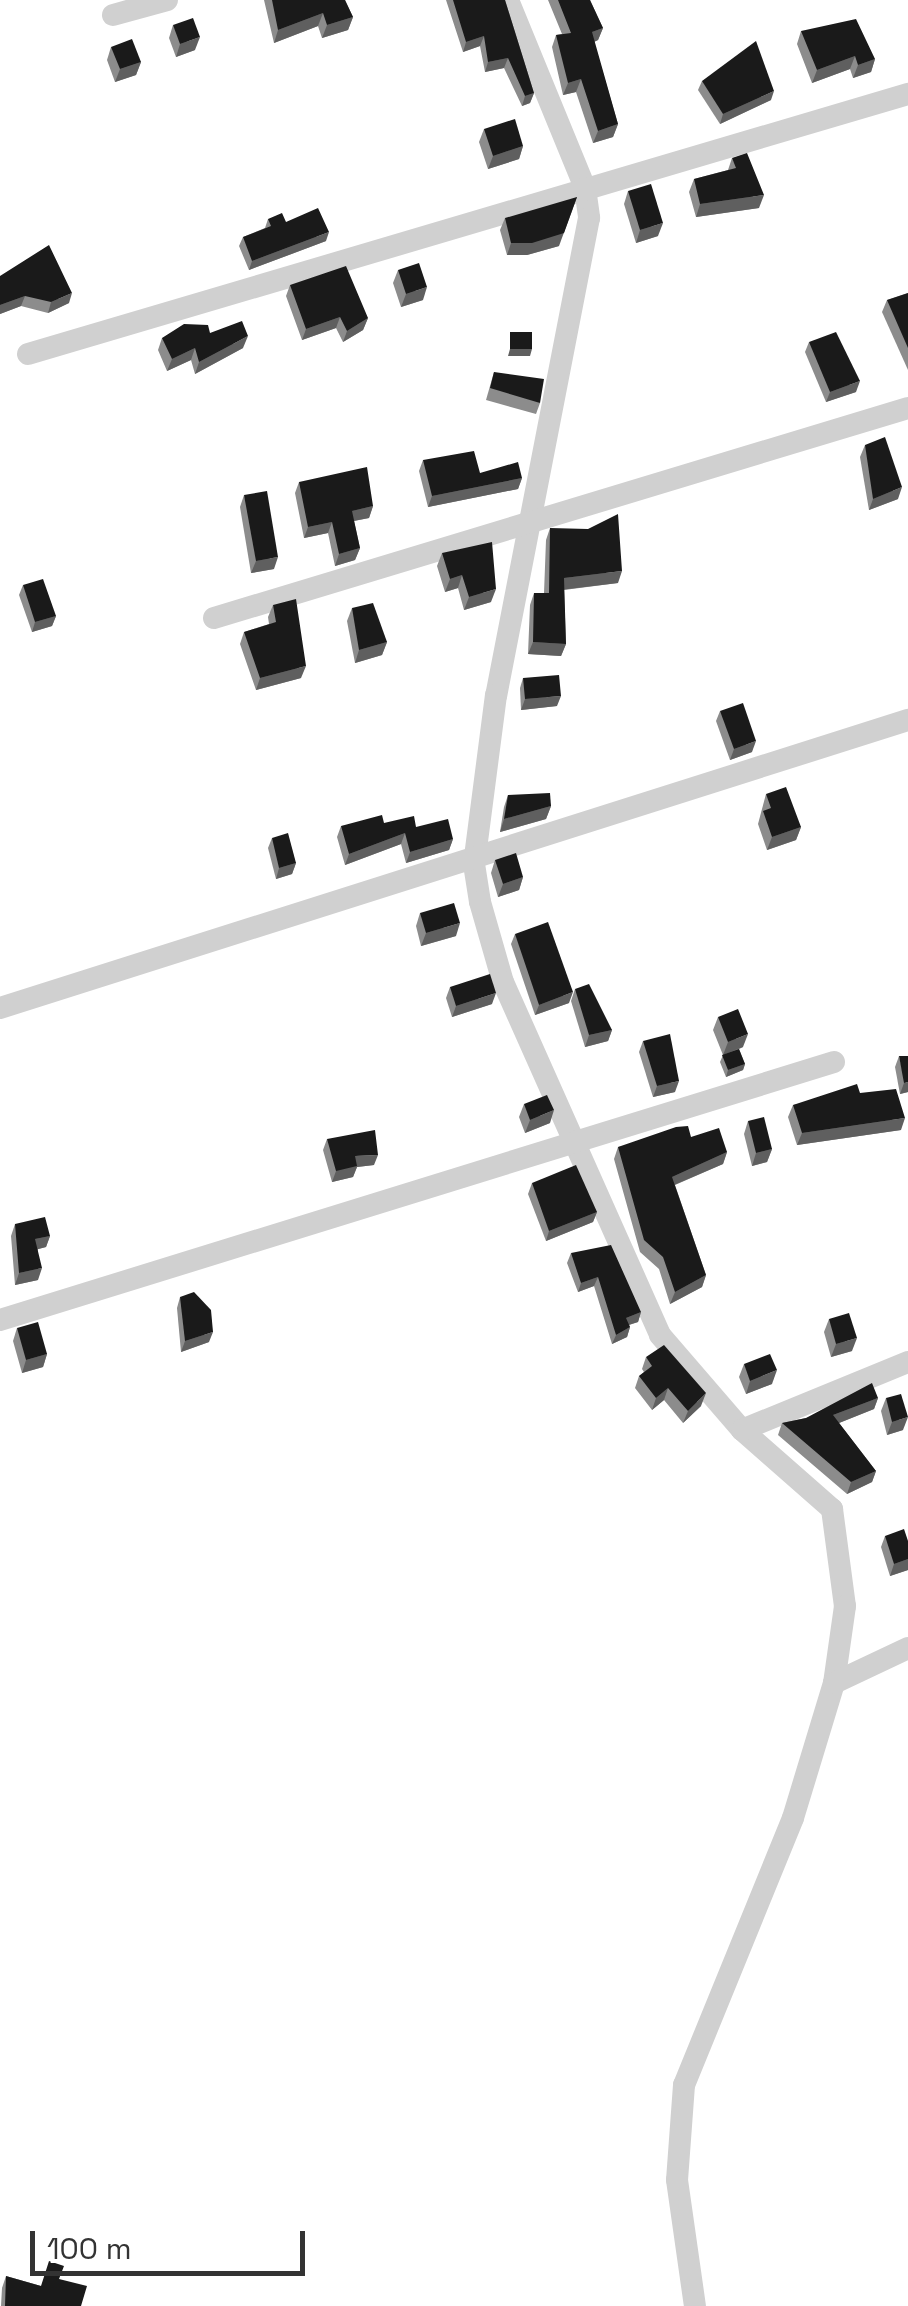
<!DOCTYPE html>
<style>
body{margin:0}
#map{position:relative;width:908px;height:2306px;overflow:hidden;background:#fff;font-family:"Space Grotesk",sans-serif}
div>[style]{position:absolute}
.minor>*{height:22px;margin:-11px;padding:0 11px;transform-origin:11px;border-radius:11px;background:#d0d0d0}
.wall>*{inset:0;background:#8c8c8c}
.shaded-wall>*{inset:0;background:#5f5f5f}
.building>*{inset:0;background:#1a1a1a}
span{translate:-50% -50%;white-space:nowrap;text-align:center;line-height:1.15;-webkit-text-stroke:10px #fff;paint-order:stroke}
.scale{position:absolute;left:30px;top:2231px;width:275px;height:45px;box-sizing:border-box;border:5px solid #333;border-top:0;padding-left:12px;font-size:30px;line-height:35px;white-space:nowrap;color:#333;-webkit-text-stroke:8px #fff;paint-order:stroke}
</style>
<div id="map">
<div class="minor">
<div style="left:508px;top:0;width:203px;rotate:67.7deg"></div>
<div style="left:585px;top:188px;width:30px;rotate:82deg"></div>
<div style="left:589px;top:218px;width:486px;rotate:101deg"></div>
<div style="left:496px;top:695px;width:170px;rotate:97.4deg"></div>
<div style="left:474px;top:864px;width:38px;rotate:81deg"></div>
<div style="left:480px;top:902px;width:83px;rotate:74deg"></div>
<div style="left:503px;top:982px;width:386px;rotate:66deg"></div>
<div style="left:660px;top:1335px;width:125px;rotate:49.2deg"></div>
<div style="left:742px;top:1430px;width:120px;rotate:41.3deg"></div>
<div style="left:832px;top:1509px;width:98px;rotate:82.4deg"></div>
<div style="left:845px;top:1606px;width:78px;rotate:98.1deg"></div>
<div style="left:834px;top:1683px;width:141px;rotate:106.9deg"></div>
<div style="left:793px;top:1818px;width:288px;rotate:112.2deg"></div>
<div style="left:684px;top:2085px;width:95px;rotate:94.2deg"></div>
<div style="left:677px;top:2180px;width:127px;rotate:81.9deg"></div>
<div style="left:113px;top:15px;width:56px;rotate:-15.5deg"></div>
<div style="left:28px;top:354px;width:918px;rotate:-16.46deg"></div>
<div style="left:214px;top:618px;width:725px;rotate:-16.84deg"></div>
<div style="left:0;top:1008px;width:953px;rotate:-17.6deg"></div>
<div style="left:0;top:1320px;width:873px;rotate:-17.19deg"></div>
<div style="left:742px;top:1430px;width:179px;rotate:-22.3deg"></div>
<div style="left:834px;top:1683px;width:82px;rotate:-25.3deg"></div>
</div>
<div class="wall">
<div style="clip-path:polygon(264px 0,345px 0,353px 17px,348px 30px,322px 38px,318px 26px,274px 43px)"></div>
<div style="clip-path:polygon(446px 0,505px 0,534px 93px,530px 103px,522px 106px,504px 68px,485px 72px,480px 46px,463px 52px)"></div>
<div style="clip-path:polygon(548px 0,590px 0,603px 28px,598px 40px,594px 42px,618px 124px,613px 137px,593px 143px,576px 92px,563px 95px,552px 47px,556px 35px,562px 34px)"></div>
<div style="clip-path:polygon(173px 25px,195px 50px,176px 57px,169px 38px)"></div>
<div style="clip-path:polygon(801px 31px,875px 59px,871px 72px,853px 78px,850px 69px,812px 83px,797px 44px)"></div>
<div style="clip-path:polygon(111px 47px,141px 62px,136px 75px,115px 82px,107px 60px)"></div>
<div style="clip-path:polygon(702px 81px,771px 100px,720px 124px,698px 90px)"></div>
<div style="clip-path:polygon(484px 129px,523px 146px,519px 159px,488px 169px,479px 142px)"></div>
<div style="clip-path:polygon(732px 158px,759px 208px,696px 217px,689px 192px,694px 179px,728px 170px)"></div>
<div style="clip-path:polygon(628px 191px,658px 236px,636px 243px,624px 204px)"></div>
<div style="clip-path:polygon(505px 218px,559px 246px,527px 255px,507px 255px,500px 230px)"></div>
<div style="clip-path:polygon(268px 219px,286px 222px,326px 241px,249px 270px,239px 246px,243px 237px,265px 228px)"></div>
<div style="clip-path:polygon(398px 270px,423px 300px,401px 307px,393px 283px)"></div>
<div style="clip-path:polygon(0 276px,69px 303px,48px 313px,21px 306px,0 314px)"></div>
<div style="clip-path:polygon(290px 285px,368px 318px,363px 330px,343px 342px,336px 328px,302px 340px,286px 296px)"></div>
<div style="clip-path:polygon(908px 293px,908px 370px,882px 312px,887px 300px)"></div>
<div style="clip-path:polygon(210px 333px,243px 348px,195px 374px,191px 360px,167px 371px,158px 350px,162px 338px)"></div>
<div style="clip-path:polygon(809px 342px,856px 392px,826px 402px,805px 352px)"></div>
<div style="clip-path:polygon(494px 372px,540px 403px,536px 414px,486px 400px)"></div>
<div style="clip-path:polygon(865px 445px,898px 499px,869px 510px,860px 457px)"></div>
<div style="clip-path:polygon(423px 460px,480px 473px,522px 478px,518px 489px,428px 507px,419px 471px)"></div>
<div style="clip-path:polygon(299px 482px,373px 506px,369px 518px,354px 521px,360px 548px,355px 560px,335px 566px,328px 533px,304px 538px,295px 493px)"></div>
<div style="clip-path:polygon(244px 495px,274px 569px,251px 573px,240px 507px)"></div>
<div style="clip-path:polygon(550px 528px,618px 583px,564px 590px,566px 644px,561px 656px,528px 654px,530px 605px,534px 593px,544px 593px,546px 540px)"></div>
<div style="clip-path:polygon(442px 553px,491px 602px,464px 610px,458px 588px,445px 592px,437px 566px)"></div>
<div style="clip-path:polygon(23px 585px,56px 616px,52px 626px,32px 632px,19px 595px)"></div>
<div style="clip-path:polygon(273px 605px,301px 678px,256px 690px,240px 644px,244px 632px,269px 624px,268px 617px)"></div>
<div style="clip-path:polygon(352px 608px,387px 642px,382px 655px,355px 663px,347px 621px)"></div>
<div style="clip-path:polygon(523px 678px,557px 706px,521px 710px,520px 688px)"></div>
<div style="clip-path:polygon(720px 711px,752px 752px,730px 760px,716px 721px)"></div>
<div style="clip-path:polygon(766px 794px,801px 827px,796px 840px,767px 850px,758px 824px)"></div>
<div style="clip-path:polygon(508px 795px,551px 806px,546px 819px,500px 832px,504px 807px)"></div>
<div style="clip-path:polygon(384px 823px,416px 827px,453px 839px,449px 850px,406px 863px,401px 844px,345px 865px,337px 837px,341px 826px)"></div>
<div style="clip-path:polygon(272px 838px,296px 863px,292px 874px,276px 879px,268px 848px)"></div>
<div style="clip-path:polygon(495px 860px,523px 877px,519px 890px,498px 897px,491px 873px)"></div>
<div style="clip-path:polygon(420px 913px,456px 936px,421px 946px,416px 926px)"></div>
<div style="clip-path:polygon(515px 934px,569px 1003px,535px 1015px,511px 944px)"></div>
<div style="clip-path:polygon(450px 987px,492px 1004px,452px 1017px,446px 998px)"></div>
<div style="clip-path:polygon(575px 989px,612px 1030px,608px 1041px,585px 1047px,571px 1001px)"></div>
<div style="clip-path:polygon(718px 1017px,743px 1047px,739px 1049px,745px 1064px,743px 1070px,726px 1077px,720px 1062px,723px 1055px,713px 1030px)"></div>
<div style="clip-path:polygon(643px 1041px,675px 1092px,653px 1097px,639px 1052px)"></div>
<div style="clip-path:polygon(899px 1056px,908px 1092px,900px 1094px,895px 1067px)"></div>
<div style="clip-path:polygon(860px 1093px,901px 1130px,797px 1145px,788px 1117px,793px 1105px)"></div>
<div style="clip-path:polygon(524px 1104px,550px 1123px,525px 1133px,519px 1117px)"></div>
<div style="clip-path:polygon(748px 1121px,772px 1149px,767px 1162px,752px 1166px,744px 1134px)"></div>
<div style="clip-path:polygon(691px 1137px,727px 1152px,723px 1164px,675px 1185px,706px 1275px,702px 1287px,670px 1304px,659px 1269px,640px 1252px,614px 1159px,618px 1147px)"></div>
<div style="clip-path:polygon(327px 1139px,374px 1165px,357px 1167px,353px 1177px,332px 1182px,323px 1150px)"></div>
<div style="clip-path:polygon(532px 1183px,597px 1212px,593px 1222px,546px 1241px,528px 1194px)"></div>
<div style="clip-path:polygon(15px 1224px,50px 1236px,46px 1247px,38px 1249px,38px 1280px,15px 1285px,11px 1236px)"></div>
<div style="clip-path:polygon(571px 1253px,641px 1312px,638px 1322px,629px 1325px,630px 1327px,627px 1337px,612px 1344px,594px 1286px,578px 1292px,567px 1263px)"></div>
<div style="clip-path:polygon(180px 1297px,209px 1342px,181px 1352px,177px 1308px)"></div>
<div style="clip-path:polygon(829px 1319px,852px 1351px,831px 1357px,824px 1332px)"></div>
<div style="clip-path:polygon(17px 1328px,47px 1354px,43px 1367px,22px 1373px,13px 1341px)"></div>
<div style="clip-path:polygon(646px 1357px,701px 1406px,683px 1423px,664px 1400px,652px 1410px,635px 1388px,639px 1376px,644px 1372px,642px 1369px)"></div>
<div style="clip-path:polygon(744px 1364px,772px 1384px,746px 1394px,739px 1377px)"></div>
<div style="clip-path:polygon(878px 1398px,874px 1409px,839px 1423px,876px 1471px,872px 1482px,847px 1494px,778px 1435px,782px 1423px,806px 1418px)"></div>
<div style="clip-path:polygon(886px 1398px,903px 1430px,887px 1435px,881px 1411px)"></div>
<div style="clip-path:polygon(885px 1536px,908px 1541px,908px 1570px,890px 1576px,881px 1547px)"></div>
<div style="clip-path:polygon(6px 2276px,41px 2286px,59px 2279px,81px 2306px,1px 2306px,2px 2288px)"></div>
</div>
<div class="shaded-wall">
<div style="clip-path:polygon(323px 13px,318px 26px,274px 43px,278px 30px)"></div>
<div style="clip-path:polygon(353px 17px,348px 30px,322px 38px,327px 25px)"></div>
<div style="clip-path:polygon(603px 28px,598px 40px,587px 45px,592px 32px)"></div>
<div style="clip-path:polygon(484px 36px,480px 46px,463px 52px,466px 42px)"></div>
<div style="clip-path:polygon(200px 37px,195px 50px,176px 57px,180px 44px)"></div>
<div style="clip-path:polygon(855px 56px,850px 69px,812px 83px,817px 70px)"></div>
<div style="clip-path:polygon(508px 58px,504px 68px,485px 72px,488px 62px)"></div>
<div style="clip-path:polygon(875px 59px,871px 72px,853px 78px,858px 65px)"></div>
<div style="clip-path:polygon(141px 62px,136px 75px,115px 82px,120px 69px)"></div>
<div style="clip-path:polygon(581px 79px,576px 92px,563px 95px,568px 83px)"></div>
<div style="clip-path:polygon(774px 91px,771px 100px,720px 124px,723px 114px)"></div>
<div style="clip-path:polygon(534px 93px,530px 103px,522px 106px,525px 96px)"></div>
<div style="clip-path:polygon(618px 124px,613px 137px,593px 143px,598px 131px)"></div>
<div style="clip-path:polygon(523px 146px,519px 159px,488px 169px,493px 156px)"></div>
<div style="clip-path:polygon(764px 195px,759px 208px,696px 217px,700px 204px)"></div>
<div style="clip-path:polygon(577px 197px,559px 246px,527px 255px,507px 255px,511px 243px)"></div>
<div style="clip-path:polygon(663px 223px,658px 236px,636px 243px,640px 230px)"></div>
<div style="clip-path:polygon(329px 232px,326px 241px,249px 270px,252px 261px)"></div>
<div style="clip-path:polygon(427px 287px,423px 300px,401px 307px,406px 294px)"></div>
<div style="clip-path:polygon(72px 293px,69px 303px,48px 313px,51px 302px)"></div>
<div style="clip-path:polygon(25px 296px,21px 306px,0 314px,0 305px)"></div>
<div style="clip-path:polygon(340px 317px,336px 328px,302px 340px,306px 329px)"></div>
<div style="clip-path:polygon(368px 318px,363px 330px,343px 342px,347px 331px)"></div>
<div style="clip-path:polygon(248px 336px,243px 348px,195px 374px,199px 362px)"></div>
<div style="clip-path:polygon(195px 348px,191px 360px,167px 371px,172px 359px)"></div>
<div style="clip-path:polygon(510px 349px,532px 349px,530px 356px,508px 356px)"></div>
<div style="clip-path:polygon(860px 381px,856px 392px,826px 402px,830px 392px)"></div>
<div style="clip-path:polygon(522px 478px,518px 489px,428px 507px,432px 496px)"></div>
<div style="clip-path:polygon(902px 487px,898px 499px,869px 510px,873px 499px)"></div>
<div style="clip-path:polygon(373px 506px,369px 518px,348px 522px,352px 511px)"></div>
<div style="clip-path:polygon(332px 522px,328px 533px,304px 538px,308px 527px)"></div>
<div style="clip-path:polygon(360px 548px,355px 560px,335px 566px,339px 554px)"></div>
<div style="clip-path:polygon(278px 557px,274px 569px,251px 573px,256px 561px)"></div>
<div style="clip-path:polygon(622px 571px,618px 583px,560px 590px,564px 578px)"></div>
<div style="clip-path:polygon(462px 575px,458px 588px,445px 592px,450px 579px)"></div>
<div style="clip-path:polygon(496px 589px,491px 602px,464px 610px,469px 597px)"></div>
<div style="clip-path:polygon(56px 616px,52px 626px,32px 632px,35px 622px)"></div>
<div style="clip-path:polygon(387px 642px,382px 655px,355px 663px,359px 650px)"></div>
<div style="clip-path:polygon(533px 642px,566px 644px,561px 656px,528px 654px)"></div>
<div style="clip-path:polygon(306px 666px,301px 678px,256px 690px,260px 678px)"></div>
<div style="clip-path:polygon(561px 696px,557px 706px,521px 710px,525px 699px)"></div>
<div style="clip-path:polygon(756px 741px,752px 752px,730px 760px,734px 749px)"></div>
<div style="clip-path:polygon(551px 806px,546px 819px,500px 832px,504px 819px)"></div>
<div style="clip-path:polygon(801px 827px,796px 840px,767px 850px,772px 837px)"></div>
<div style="clip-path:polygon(405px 833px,401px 844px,345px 865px,349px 854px)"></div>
<div style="clip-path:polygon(453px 839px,449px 850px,406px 863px,410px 852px)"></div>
<div style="clip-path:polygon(296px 863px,292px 874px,276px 879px,279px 868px)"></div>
<div style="clip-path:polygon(523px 877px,519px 890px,498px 897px,503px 884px)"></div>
<div style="clip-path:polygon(460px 923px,456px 936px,421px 946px,426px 933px)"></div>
<div style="clip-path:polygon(573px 992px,569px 1003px,535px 1015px,539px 1005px)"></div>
<div style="clip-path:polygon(496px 993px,492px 1004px,452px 1017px,456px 1006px)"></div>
<div style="clip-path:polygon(612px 1030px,608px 1041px,585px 1047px,589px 1035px)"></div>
<div style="clip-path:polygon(748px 1034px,743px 1047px,723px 1055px,728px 1042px)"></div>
<div style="clip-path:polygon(745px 1064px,743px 1070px,726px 1077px,728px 1070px)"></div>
<div style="clip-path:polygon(679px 1081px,675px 1092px,653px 1097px,657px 1086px)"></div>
<div style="clip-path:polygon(908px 1082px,908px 1092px,900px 1094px,904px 1083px)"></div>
<div style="clip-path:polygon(554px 1110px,550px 1123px,525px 1133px,530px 1120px)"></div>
<div style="clip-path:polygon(905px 1118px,901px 1130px,797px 1145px,802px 1133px)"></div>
<div style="clip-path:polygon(772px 1149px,767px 1162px,752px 1166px,756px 1153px)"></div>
<div style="clip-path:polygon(727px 1152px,723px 1164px,667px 1188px,672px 1177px)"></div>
<div style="clip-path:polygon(378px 1155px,374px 1165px,357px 1167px,353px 1177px,332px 1182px,336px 1171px,355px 1156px)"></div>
<div style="clip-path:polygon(597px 1212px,593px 1222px,546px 1241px,549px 1231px)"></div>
<div style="clip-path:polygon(50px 1236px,46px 1247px,31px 1251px,35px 1239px)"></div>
<div style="clip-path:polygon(42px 1268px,38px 1280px,15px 1285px,19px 1273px)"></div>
<div style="clip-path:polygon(706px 1275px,702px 1287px,670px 1304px,675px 1292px)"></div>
<div style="clip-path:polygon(598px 1277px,594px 1286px,578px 1292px,581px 1283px)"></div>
<div style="clip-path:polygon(641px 1312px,638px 1322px,622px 1327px,626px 1318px)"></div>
<div style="clip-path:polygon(630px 1327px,627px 1337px,612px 1344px,616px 1335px)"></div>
<div style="clip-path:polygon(213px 1332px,209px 1342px,181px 1352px,185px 1341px)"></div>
<div style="clip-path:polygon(857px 1338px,852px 1351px,831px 1357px,836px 1344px)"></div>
<div style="clip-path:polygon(47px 1354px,43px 1367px,22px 1373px,26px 1360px)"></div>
<div style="clip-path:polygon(777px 1370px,772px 1384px,746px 1394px,750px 1381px)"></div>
<div style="clip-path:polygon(668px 1388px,664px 1400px,652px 1410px,656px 1398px)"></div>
<div style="clip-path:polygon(706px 1393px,701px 1406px,683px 1423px,688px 1411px)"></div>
<div style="clip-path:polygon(878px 1398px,874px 1409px,829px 1427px,833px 1415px)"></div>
<div style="clip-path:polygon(908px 1417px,903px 1430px,887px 1435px,892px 1422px)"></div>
<div style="clip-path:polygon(876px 1471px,872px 1482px,847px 1494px,851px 1482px)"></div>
<div style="clip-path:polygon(908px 1559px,908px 1570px,890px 1576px,894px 1564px)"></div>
</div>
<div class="building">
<div style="clip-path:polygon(272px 0,345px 0,353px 17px,327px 25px,323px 13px,278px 30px)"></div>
<div style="clip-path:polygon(453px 0,505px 0,534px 93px,525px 96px,508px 58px,488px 62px,484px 36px,466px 42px)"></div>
<div style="clip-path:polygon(558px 0,590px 0,603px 28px,592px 32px,618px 124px,598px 131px,581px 79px,568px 83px,556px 35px,571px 33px)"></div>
<div style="clip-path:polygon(193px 18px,200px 37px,180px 44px,173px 25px)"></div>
<div style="clip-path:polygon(856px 19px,875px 59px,858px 65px,855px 56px,817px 70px,801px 31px)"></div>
<div style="clip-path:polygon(132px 39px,141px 62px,120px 69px,111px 47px)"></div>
<div style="clip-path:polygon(756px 41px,774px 91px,723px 114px,702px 81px)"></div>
<div style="clip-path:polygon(515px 119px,523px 146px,493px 156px,484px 129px)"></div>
<div style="clip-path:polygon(747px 153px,764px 195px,700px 204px,694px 179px,736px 168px,732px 158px)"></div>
<div style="clip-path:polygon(651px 184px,663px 223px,640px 230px,628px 191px)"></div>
<div style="clip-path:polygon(577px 197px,564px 233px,532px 243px,511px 243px,505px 218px)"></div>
<div style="clip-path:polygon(318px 208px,329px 232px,252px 261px,243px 237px,271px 226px,268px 219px,282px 213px,286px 222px)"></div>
<div style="clip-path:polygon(49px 245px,72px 293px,51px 302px,25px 296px,0 305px,0 276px)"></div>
<div style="clip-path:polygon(419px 263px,427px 287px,406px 294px,398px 270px)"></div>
<div style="clip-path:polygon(346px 266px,368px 318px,347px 331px,340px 317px,306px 329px,290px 285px)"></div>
<div style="clip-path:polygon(908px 293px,908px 348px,887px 300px)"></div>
<div style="clip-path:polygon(242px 321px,248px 336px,199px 362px,195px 348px,172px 359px,162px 338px,184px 324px,208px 325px,210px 333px)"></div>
<div style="clip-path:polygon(510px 332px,532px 332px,532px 349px,510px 349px)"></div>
<div style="clip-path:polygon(836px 332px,860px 381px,830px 392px,809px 342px)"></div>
<div style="clip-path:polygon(494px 372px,544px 379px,540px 403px,490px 388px)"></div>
<div style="clip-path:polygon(885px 437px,902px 487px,873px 499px,865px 445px)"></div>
<div style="clip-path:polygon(474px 451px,480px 473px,518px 462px,522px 478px,432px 496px,423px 460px)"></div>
<div style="clip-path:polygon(367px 467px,373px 506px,352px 511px,360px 548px,339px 554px,332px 522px,308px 527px,299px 482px)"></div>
<div style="clip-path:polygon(267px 491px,278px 557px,256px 561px,244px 495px)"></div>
<div style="clip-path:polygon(618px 514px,622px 571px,564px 578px,566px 644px,533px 642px,534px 593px,549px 593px,550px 528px,588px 529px)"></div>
<div style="clip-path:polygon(492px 542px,496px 589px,469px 597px,462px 575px,450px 579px,442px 553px)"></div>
<div style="clip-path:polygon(43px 579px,56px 616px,35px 622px,23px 585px)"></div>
<div style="clip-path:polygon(296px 599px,306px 666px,260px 678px,244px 632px,276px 622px,273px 605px)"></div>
<div style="clip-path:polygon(373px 603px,387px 642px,359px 650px,352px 608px)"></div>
<div style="clip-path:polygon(559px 675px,561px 696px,525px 699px,523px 678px)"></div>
<div style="clip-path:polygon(743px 703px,756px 741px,734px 749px,720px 711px)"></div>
<div style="clip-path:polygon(786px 787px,801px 827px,772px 837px,763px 811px,771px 808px,766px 794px)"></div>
<div style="clip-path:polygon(550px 793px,551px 806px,504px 819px,508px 795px)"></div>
<div style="clip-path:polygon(382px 815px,384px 823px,414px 816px,416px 827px,448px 819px,453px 839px,410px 852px,405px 833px,349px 854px,341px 826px)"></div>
<div style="clip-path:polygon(288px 833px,296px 863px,279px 868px,272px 838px)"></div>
<div style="clip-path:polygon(516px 853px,523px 877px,503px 884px,495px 860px)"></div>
<div style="clip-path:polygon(454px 903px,460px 923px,426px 933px,420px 913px)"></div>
<div style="clip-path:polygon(548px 922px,573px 992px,539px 1005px,515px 934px)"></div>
<div style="clip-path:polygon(490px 974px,496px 993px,456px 1006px,450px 987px)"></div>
<div style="clip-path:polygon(589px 984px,612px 1030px,589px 1035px,575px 989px)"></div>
<div style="clip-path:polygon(738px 1009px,748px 1034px,728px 1042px,718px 1017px)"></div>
<div style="clip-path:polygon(670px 1034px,679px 1081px,657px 1086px,643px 1041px)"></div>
<div style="clip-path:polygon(739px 1049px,745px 1064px,728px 1070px,722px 1055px)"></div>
<div style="clip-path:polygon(899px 1056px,908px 1056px,908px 1082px,904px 1083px)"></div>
<div style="clip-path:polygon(857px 1084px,860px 1093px,896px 1089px,905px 1118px,802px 1133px,793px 1105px)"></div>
<div style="clip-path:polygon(547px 1095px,554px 1110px,530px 1120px,524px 1104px)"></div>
<div style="clip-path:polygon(764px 1117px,772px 1149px,756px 1153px,748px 1121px)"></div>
<div style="clip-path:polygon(688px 1126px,691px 1137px,719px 1128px,727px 1152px,672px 1177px,706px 1275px,675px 1292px,663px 1257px,644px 1240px,618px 1147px,676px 1127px)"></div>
<div style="clip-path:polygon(375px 1130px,378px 1155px,355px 1156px,357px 1166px,336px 1171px,327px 1139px)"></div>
<div style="clip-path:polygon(576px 1165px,597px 1212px,549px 1231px,532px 1183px)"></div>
<div style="clip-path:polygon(45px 1217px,50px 1236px,35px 1239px,42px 1268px,19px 1273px,15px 1224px)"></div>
<div style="clip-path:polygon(611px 1245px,641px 1312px,626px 1318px,630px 1327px,616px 1335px,598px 1277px,581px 1283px,571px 1253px)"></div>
<div style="clip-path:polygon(194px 1292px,211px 1310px,213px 1332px,185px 1341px,180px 1297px)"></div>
<div style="clip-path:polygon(849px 1313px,857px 1338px,836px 1344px,829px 1319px)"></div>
<div style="clip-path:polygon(38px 1322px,47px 1354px,26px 1360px,17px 1328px)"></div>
<div style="clip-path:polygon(664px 1345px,706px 1393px,688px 1411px,668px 1388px,656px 1398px,639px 1376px,652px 1366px,646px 1357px)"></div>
<div style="clip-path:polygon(770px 1354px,777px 1370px,750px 1381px,744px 1364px)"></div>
<div style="clip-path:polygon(872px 1383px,878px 1398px,833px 1415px,876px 1471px,851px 1482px,782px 1423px,806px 1418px)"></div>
<div style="clip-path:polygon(901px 1394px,908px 1417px,892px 1422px,886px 1398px)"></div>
<div style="clip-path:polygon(904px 1529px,908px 1541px,908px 1559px,894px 1564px,885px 1536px)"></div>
<div style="clip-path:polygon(49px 2261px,64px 2266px,59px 2279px,87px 2286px,81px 2306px,5px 2306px,6px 2276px,41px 2286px)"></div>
</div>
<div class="scale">100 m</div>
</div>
